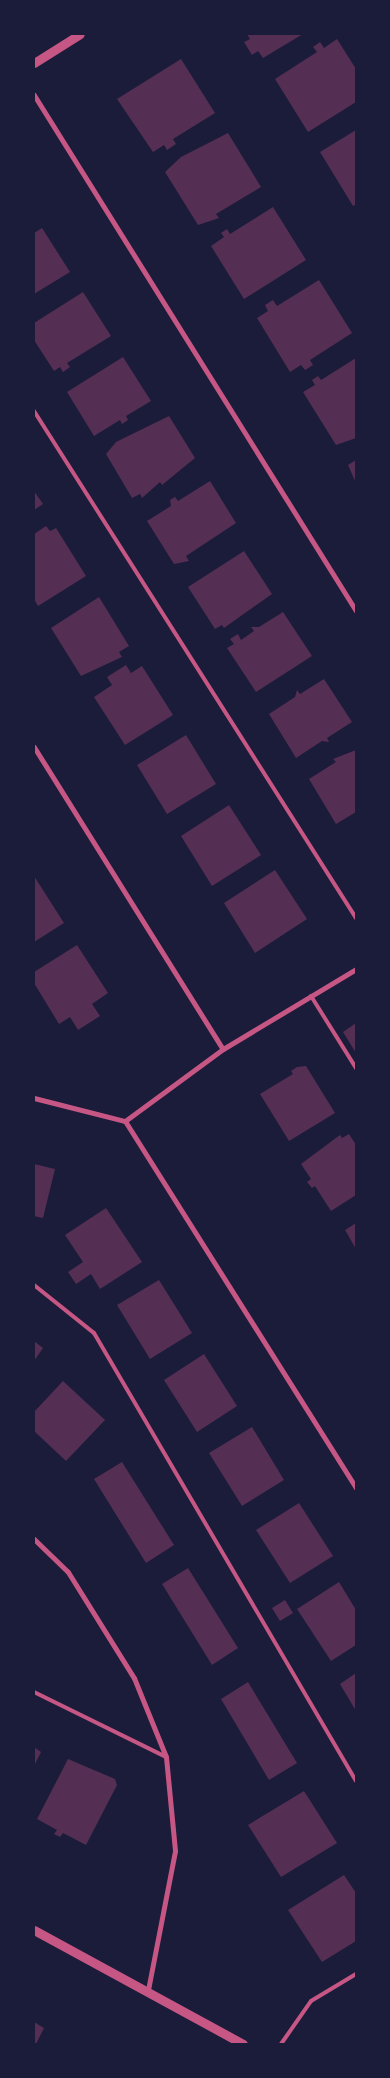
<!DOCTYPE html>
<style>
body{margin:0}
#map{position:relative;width:390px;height:2078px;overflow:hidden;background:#1b1b3a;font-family:Rubik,sans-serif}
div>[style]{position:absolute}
.building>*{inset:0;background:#542f53}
.service>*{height:4px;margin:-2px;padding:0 2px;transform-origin:2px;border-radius:2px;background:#c65784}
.minor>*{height:5px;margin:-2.5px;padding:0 2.5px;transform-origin:2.5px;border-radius:2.5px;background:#c65784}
.tertiary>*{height:9px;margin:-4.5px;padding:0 4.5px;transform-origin:4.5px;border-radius:4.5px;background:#c65784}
span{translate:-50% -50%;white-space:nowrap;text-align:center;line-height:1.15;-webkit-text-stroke:4px #1b1b3a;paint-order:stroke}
.frame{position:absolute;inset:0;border:35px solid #1b1b3a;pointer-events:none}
</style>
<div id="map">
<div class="building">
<div style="clip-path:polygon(247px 34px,303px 34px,263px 58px,258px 51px,252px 55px,244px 42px,250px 39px)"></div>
<div style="clip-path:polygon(337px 39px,356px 69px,356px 102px,308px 132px,275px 79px,317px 52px,313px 47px,320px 42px,324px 48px)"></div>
<div style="clip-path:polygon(181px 59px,215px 113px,173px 139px,176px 144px,167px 150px,164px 145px,153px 152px,117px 99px)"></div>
<div style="clip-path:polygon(356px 130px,356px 204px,353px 206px,320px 152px)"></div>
<div style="clip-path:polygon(228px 133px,261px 187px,216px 214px,219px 218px,198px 225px,165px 172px,181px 157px)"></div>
<div style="clip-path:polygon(273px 207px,306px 260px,244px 299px,211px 246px,224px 237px,221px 233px,227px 229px,230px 234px)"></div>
<div style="clip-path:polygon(42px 228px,70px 272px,34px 294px,34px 233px)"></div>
<div style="clip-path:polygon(319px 280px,352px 333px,310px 360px,313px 365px,305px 370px,301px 365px,290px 372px,257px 318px,268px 311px,265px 305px,273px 300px,277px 306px)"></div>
<div style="clip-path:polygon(83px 292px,111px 336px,67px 363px,70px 367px,63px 372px,60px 367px,54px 371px,34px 340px,34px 323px)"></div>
<div style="clip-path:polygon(123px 357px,151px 401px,126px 416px,128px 420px,122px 424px,120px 420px,94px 436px,67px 392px)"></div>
<div style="clip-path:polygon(356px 358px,356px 438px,336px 445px,303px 392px,315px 385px,312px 380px,318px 376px,321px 380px)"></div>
<div style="clip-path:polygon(169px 416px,195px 458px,162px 485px,160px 482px,142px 498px,140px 494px,132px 498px,106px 454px,116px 442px)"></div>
<div style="clip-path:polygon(356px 460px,356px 483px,348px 465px)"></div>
<div style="clip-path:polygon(210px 481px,236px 523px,186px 556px,189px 561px,174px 564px,147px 521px,171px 506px,170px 500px,175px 497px,178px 501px)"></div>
<div style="clip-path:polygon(34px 491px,43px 504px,34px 510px)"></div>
<div style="clip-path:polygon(46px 526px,50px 531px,56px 528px,86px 576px,38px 606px,34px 599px,34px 534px)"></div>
<div style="clip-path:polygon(244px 551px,272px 594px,224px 628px,222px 625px,215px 629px,188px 587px)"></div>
<div style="clip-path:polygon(99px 597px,129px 646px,119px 652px,122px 657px,81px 676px,51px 628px)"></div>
<div style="clip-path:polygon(283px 612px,312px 656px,256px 692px,227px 648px,234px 644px,230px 639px,238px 634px,241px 640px,254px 631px,251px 627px,259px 627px)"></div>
<div style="clip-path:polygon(126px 665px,131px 673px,142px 666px,173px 715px,125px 745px,94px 697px,112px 685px,107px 677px)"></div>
<div style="clip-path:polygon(324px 679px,352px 722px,327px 738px,329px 742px,322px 741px,296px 758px,269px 714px,295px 697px,297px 690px,300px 694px)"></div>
<div style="clip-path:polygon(186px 735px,216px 784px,167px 814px,137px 765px)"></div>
<div style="clip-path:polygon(356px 750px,356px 812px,336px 824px,309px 779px,336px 762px,333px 759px)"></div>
<div style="clip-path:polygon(229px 805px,261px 855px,212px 886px,181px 836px)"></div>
<div style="clip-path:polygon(275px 870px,307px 919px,255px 953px,224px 903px)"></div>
<div style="clip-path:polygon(34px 876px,64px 923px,34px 942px)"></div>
<div style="clip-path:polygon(77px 945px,108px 993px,92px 1004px,100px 1016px,78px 1030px,70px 1017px,59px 1024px,34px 983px,34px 972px)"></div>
<div style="clip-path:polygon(356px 1023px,356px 1053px,343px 1032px)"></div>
<div style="clip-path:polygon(306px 1066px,335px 1113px,289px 1141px,260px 1094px,293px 1074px,291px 1071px,297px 1067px)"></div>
<div style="clip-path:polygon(349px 1134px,356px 1145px,356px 1195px,331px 1211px,315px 1186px,312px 1188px,307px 1182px,311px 1179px,301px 1164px,340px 1135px,342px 1138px)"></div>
<div style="clip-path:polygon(34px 1164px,55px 1169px,43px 1218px,34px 1216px)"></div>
<div style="clip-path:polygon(106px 1208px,142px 1262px,100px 1289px,91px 1274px,76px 1284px,68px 1272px,83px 1262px,65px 1235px)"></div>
<div style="clip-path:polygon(356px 1223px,356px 1249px,345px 1230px)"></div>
<div style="clip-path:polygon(159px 1280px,192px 1333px,150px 1359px,117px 1305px)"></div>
<div style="clip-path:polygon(34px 1341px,43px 1348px,34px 1361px)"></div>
<div style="clip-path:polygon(204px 1354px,237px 1406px,197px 1432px,164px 1380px)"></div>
<div style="clip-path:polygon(63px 1381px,105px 1420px,66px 1461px,34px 1431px,34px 1412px)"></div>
<div style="clip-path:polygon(252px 1427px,284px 1480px,242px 1506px,209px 1453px)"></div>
<div style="clip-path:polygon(122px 1462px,174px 1545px,146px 1563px,94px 1479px)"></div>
<div style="clip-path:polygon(299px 1503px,333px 1556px,290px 1583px,256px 1530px)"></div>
<div style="clip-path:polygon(188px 1568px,238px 1648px,212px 1665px,162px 1584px)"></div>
<div style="clip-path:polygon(339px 1582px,356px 1610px,356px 1645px,331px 1661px,297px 1609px)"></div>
<div style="clip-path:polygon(285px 1600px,293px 1613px,280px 1621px,272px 1608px)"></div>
<div style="clip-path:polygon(356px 1673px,356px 1711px,340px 1684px)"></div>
<div style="clip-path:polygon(248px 1682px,297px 1763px,269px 1780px,221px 1699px)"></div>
<div style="clip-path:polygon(34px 1747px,41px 1752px,34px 1766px)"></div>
<div style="clip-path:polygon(68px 1759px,115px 1779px,117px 1785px,86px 1845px,63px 1833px,60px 1837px,54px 1834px,57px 1830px,37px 1819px)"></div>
<div style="clip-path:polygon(304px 1791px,337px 1843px,281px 1877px,248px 1825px)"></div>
<div style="clip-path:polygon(344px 1875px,356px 1893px,356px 1941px,322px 1962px,288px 1910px)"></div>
<div style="clip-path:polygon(34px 2022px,44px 2028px,36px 2044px,34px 2044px)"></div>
</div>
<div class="service">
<div style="left:34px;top:411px;width:601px;rotate:57.58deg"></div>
<div style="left:311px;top:996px;width:85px;rotate:58deg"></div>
<div style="left:34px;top:1285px;width:77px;rotate:38.7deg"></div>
<div style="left:94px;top:1333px;width:519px;rotate:59.68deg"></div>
<div style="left:34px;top:1692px;width:147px;rotate:26.2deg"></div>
<div style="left:281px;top:2044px;width:52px;rotate:-55.1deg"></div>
<div style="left:311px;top:2001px;width:52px;rotate:-31deg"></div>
</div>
<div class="minor">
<div style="left:34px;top:95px;width:608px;rotate:58.03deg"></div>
<div style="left:34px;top:747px;width:356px;rotate:58deg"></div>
<div style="left:34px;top:1098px;width:94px;rotate:14.2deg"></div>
<div style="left:125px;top:1121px;width:434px;rotate:57.8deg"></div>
<div style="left:125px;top:1121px;width:122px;rotate:-36.3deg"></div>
<div style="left:223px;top:1049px;width:155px;rotate:-31deg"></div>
<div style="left:34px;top:1539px;width:47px;rotate:44.1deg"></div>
<div style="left:68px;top:1572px;width:125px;rotate:58.1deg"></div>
<div style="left:134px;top:1678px;width:85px;rotate:67.9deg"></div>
<div style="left:166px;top:1757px;width:94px;rotate:84.5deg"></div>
<div style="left:175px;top:1851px;width:142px;rotate:101deg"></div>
</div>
<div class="tertiary">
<div style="left:34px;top:63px;width:54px;rotate:-32.2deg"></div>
<div style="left:34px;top:1930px;width:238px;rotate:28.6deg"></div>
</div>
<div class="frame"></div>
</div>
